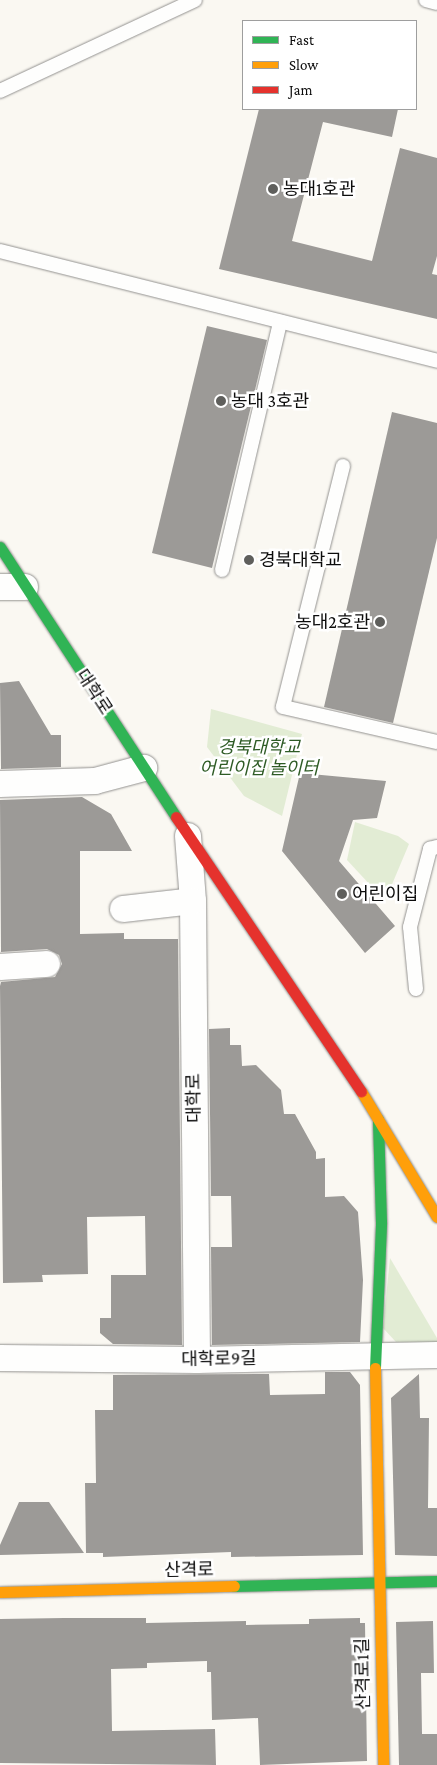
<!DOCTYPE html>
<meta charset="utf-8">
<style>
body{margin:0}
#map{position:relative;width:437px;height:1765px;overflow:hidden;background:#faf8f2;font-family:"Crimson Pro","Noto Sans KR",serif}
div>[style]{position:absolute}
.green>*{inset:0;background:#e2ecd4}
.building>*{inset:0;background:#9c9a97}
.roads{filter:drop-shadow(0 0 1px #939290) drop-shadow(0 0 1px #939290)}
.lane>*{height:14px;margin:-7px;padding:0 7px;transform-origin:7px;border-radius:7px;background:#fefefd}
.street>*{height:26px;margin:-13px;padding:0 13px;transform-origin:13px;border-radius:13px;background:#fefefd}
.fast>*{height:11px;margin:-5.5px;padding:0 5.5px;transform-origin:5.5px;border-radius:5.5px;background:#30b455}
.slow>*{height:11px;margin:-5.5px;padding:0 5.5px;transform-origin:5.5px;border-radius:5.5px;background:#ff9f0a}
.jam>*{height:11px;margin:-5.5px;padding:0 5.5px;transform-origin:5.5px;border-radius:5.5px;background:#e5322d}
.dots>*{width:14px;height:14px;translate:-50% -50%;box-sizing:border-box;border:2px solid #fff;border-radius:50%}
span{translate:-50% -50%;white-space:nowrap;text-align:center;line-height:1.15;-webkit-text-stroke:5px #fff;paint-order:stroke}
.poi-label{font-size:18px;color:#0c0c0c}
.left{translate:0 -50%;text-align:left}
.right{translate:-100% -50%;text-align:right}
.street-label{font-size:18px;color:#0c0c0c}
.park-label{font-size:18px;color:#2e5b25;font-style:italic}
.legend{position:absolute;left:242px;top:20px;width:175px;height:90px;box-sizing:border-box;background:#fff;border:1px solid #9e9e9e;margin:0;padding:6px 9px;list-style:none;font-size:15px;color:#0c0c0c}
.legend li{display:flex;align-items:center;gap:10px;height:25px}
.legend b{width:25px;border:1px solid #9e9e9e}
</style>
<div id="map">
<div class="green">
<div style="clip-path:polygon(211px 709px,302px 734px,282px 816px,244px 796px,207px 747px)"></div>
<div style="clip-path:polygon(355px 822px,398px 836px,409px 844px,385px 901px,347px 860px)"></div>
<div style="clip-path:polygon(390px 1258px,437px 1338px,437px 1343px,396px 1342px,383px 1328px)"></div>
</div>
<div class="building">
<div style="clip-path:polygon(259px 109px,398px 109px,392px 137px,323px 122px,292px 241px,372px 261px,400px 148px,437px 158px,437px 256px,432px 274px,437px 275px,437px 319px,219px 269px)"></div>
<div style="clip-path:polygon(207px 326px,267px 340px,212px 568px,152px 553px)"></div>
<div style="clip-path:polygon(392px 412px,437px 423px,437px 538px,393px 723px,324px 707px)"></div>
<div style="clip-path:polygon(19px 681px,51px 735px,61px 735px,61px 767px,1px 769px,0 683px)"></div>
<div style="clip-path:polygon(300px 773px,386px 781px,377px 818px,353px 820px,339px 861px,395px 926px,365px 953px,282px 851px)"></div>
<div style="clip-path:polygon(82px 797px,111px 814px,132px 851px,80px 851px,80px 934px,124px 933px,124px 939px,178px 939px,182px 1345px,113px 1344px,100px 1333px,100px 1318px,111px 1318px,111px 1275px,146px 1275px,145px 1216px,87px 1217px,88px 1274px,42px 1275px,43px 1282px,3px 1283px,0 986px,1px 982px,55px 977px,62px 964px,59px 955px,47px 949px,1px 952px,0 800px)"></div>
<div style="clip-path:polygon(230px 1028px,230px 1045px,241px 1045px,242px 1066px,256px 1065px,281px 1090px,284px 1114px,295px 1114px,316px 1152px,316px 1159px,325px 1158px,325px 1197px,344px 1196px,358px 1212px,363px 1280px,360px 1342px,212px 1345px,211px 1247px,232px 1247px,231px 1196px,211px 1196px,209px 1029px)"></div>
<div style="clip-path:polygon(325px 1372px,350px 1372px,360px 1385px,363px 1555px,231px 1557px,231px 1552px,103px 1557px,103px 1553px,86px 1553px,85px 1483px,96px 1483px,95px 1410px,113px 1410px,113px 1375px,269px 1374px,270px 1395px,325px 1394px)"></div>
<div style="clip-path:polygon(419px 1374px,420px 1418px,429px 1418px,428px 1508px,437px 1508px,437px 1556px,395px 1555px,391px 1398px)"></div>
<div style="clip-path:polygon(19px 1502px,49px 1502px,84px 1553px,0 1555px,0 1545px)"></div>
<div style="clip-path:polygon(64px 1618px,146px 1618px,146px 1623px,246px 1621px,246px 1625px,309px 1624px,309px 1619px,360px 1618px,360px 1623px,365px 1623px,367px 1761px,260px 1765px,258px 1718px,212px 1720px,211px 1672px,207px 1672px,207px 1661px,147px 1663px,147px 1668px,111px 1669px,112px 1731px,215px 1729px,216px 1765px,0 1763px,0 1619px)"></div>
<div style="clip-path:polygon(433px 1621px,434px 1673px,421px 1673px,422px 1734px,437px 1734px,437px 1765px,399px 1765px,396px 1622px)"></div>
</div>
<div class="roads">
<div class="lane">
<div style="left:426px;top:0;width:11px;rotate:15deg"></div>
<div style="left:0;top:91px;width:215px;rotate:-25deg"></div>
<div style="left:0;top:251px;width:451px;rotate:14.1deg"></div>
<div style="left:343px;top:466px;width:248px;rotate:104deg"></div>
<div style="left:283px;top:707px;width:158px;rotate:12.8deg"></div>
<div style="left:222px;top:570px;width:255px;rotate:-76.8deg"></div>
<div style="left:416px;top:989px;width:62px;rotate:-95.5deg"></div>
<div style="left:410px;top:927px;width:81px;rotate:-75.6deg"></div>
<div style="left:430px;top:849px;width:7px;rotate:-16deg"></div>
</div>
<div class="street">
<div style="left:0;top:587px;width:25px"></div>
<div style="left:0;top:784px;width:95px;rotate:-1.8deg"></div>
<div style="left:95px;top:781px;width:51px;rotate:-14.9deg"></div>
<div style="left:188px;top:836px;width:65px;rotate:85.6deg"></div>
<div style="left:193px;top:901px;width:459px;rotate:89.5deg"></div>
<div style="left:123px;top:909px;width:70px;rotate:-6.5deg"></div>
<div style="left:0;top:967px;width:47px;rotate:-3.7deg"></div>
<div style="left:0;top:1358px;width:197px;rotate:0.6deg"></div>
<div style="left:197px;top:1360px;width:240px;rotate:-1.2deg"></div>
</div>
<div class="fast">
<div style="left:0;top:547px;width:322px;rotate:56.9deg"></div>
<div style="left:375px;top:1368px;width:146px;rotate:-87.6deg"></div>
<div style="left:381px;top:1222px;width:103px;rotate:-91.7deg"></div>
<div style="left:234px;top:1586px;width:203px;rotate:-1.4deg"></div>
</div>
<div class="slow">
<div style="left:361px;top:1091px;width:147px;rotate:58.9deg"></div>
<div style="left:375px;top:1368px;width:397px;rotate:88.8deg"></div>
<div style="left:0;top:1592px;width:234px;rotate:-1.5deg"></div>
</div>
<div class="jam">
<div style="left:176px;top:817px;width:331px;rotate:56deg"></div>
</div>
</div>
<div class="dots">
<div style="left:273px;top:189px;background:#5f5f5c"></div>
<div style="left:221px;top:401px;background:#5f5f5c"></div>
<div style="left:249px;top:560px;background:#5f5f5c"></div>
<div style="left:380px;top:622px;background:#5f5f5c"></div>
<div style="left:342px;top:894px;background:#5f5f5c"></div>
</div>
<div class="poi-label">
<span class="left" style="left:283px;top:189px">농대1호관</span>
<span class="left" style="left:231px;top:401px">농대 3호관</span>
<span class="left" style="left:259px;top:560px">경북대학교</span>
<span class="right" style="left:370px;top:622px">농대2호관</span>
<span class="left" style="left:352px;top:894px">어린이집</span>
</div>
<div class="street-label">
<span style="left:94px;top:692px;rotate:57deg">대학로</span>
<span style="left:194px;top:1098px;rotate:-91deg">대학로</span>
<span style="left:219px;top:1359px;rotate:-1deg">대학로9길</span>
<span style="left:189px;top:1570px;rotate:-1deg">산격로</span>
<span style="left:363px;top:1674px;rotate:-91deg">산격로1길</span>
</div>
<div class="park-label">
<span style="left:259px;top:758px">경북대학교<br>어린이집 놀이터</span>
</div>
<ul class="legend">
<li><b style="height:6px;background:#30b455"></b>Fast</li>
<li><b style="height:6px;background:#ff9f0a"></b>Slow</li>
<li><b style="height:6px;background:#e5322d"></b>Jam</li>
</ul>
</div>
